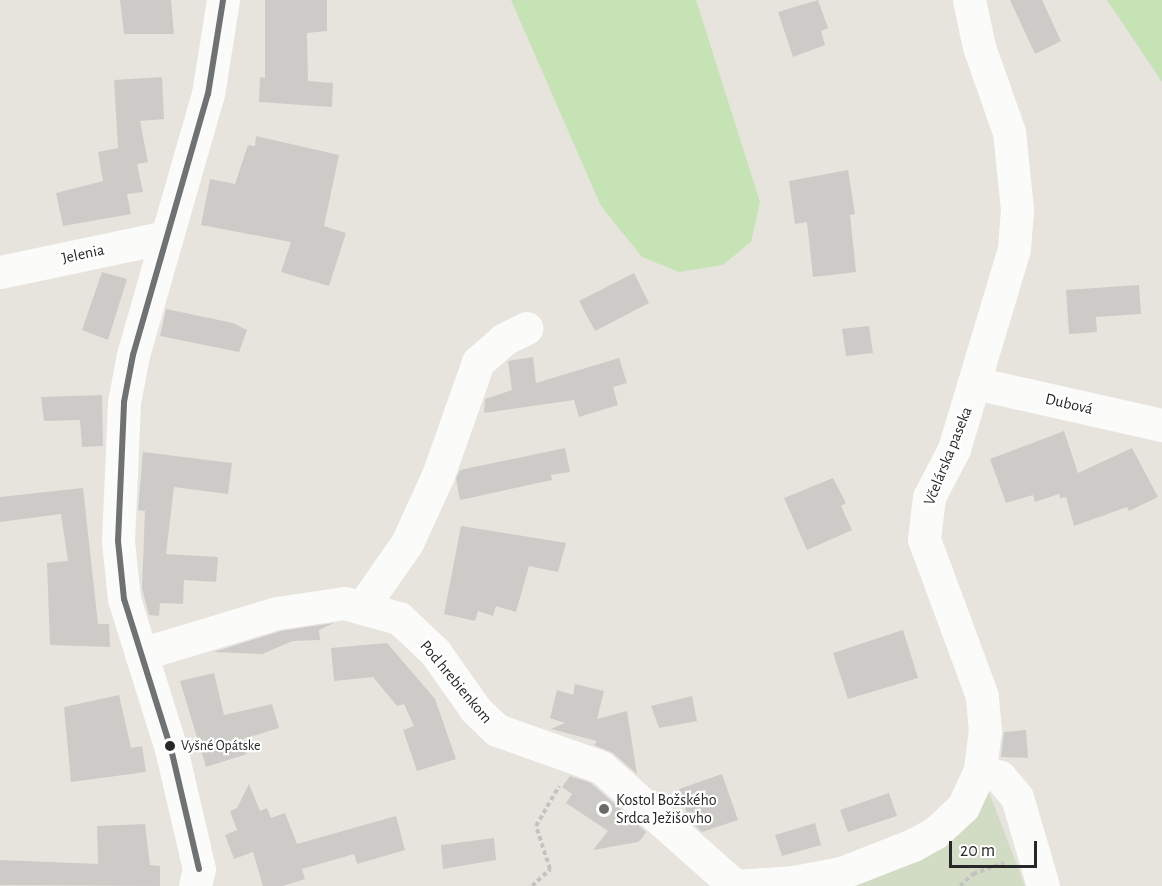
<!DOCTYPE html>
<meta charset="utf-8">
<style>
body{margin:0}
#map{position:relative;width:1162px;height:886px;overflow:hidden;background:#e7e4de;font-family:"Alegreya Sans",sans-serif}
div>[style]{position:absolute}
.green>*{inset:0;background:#c6e3b6}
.cemetery>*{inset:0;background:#d2dcc5}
.building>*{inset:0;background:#cdcbc7}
.path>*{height:4px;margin-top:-2px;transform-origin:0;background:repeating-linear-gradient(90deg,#c4c3c3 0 4.5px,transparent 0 7.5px)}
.minor>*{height:33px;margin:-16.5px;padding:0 16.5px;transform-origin:16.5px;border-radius:16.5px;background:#fbfbfa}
.bus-1>*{height:6px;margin:-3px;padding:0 3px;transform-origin:3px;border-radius:3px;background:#6f7273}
.dots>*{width:16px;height:16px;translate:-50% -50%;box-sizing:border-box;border:3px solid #fff;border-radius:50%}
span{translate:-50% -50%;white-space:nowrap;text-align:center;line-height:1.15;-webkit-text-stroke:4.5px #fff;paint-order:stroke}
.bus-label{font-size:14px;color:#282828}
.left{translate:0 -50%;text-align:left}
.street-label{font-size:16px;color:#282828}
.poi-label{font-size:16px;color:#282828}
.scale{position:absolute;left:949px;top:841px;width:88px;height:27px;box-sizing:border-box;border:3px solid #282828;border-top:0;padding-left:8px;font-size:18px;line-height:21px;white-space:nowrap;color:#282828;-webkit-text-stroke:4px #fff;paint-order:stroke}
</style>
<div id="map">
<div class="green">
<div style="clip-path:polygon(511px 0,696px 0,760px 202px,751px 242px,723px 265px,679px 272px,642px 257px,601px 206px)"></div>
<div style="clip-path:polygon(1107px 0,1162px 0,1162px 82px)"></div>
</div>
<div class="cemetery">
<div style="clip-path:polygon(989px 792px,1025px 886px,833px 886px,950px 836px)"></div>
</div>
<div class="building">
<div style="clip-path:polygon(120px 0,171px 0,174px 34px,124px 34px)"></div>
<div style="clip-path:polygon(265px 0,327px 0,327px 31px,307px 33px,308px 81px,333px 83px,332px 107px,259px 102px,260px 77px,265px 78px)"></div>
<div style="clip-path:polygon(818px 0,828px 28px,821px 31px,825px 45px,793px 57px,778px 12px)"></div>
<div style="clip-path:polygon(1010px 0,1042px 0,1061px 41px,1035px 54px)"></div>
<div style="clip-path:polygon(162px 77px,164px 119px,140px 121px,148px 162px,137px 164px,143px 192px,127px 194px,131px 214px,63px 226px,56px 193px,103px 181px,98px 152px,118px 148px,114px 80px)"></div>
<div style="clip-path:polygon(256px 136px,339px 155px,324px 226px,346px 233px,329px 286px,281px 272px,291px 242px,201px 225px,210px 179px,235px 184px,248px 145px,255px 146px)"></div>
<div style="clip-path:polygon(848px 170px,855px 214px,850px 215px,856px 272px,813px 277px,807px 222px,795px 224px,789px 181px)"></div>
<div style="clip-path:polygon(102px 272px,127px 279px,108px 340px,82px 330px)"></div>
<div style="clip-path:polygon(634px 273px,649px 303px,595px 331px,579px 301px)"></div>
<div style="clip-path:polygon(1139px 285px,1141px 314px,1096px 317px,1097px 332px,1069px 334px,1066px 290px)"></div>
<div style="clip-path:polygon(166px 309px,233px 323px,247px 330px,239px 352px,160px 336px)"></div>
<div style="clip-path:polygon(869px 326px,873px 353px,846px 356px,842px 329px)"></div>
<div style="clip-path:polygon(533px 357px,536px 383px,619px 358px,627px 383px,613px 387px,618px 405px,579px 417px,574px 400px,484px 413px,485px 399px,512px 390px,508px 361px)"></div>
<div style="clip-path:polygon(102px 395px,103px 446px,82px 447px,80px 420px,44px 421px,41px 397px)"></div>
<div style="clip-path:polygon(1064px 431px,1078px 473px,1132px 448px,1158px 497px,1129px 511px,1127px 507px,1074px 526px,1066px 497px,1060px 498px,1059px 494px,1035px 502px,1033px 495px,1006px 503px,990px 459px)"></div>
<div style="clip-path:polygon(565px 448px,570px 472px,551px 475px,552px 480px,460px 500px,456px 479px,460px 470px)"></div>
<div style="clip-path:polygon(143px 452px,232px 463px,228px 494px,174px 487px,166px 554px,218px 557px,216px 582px,184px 580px,183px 604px,160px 603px,159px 616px,149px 615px,142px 588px,145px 511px,138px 510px)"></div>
<div style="clip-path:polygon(833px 478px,846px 503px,841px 506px,852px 530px,807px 550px,784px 498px)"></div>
<div style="clip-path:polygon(83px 488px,98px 624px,109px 624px,110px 647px,50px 645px,47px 563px,68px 561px,61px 514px,0 522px,0 497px)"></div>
<div style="clip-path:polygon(461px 526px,566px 543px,558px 572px,529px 566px,516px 612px,496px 606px,493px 616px,478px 611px,475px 621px,444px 614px)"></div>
<div style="clip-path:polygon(334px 623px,319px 630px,320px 640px,293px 641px,262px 654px,214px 652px,281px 631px)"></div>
<div style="clip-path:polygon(903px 630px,918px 678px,848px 699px,833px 653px)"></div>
<div style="clip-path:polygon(387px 643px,435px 699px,456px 759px,417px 771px,403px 730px,414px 726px,404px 704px,397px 706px,373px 677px,334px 681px,331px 648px)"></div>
<div style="clip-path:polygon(214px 673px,224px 715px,272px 704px,279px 728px,243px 739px,247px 754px,206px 767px,180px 681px)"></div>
<div style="clip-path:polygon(575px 684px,604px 691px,597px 719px,627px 711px,637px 774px,613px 753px,594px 745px,597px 741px,551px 729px,565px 723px,550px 718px,557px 690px,573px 695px)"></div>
<div style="clip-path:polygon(119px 695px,131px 748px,142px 746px,146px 772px,71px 782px,64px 707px)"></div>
<div style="clip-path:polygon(692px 696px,697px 721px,659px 728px,651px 706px)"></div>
<div style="clip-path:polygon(1026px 730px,1028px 758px,1001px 757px,1004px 732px)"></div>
<div style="clip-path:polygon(722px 774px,738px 820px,702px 832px,689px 820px,679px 789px)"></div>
<div style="clip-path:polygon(570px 776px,591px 783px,646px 832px,643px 837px,638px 842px,593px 850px,608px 831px,566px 803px,572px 794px,562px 787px)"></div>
<div style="clip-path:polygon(249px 784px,260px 811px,267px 808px,271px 818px,285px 813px,297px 844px,396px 816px,405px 850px,357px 864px,354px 854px,302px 869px,305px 879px,283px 886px,263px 886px,253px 852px,234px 859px,225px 835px,237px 830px,230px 811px,237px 808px)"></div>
<div style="clip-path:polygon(889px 793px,897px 816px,848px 832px,840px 810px)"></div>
<div style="clip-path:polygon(815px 823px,821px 845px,782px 856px,775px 835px)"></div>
<div style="clip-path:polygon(145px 824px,150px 865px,160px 866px,160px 886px,0 885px,0 860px,98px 864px,97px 826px)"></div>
<div style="clip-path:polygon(494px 838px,496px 860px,443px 869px,441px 845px)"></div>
</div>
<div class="path">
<div style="left:532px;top:886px;width:25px;rotate:-43deg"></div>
<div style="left:550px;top:869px;width:45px;rotate:-108deg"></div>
<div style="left:536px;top:826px;width:46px;rotate:-60.1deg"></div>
<div style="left:960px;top:886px;width:18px;rotate:-43deg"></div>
<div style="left:973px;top:874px;width:33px;rotate:-20deg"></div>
</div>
<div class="minor">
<div style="left:0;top:272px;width:170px;rotate:-11.9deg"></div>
<div style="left:975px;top:383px;width:192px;rotate:12.7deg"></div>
<div style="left:363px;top:606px;width:77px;rotate:-55.1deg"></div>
<div style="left:407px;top:543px;width:75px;rotate:-65.5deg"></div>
<div style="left:438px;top:475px;width:120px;rotate:-70.5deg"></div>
<div style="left:478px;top:362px;width:35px;rotate:-41deg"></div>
<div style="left:504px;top:339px;width:25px;rotate:-26deg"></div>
<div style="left:141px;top:654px;width:142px;rotate:-16.8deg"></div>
<div style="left:277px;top:613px;width:68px;rotate:-8.5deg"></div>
<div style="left:344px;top:603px;width:57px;rotate:15.3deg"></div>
<div style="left:399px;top:618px;width:50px;rotate:43.4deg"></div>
<div style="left:435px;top:652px;width:71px;rotate:54.7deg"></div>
<div style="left:476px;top:710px;width:29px;rotate:44deg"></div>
<div style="left:497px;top:730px;width:110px;rotate:19.6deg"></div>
<div style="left:601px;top:767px;width:179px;rotate:41.6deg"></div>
<div style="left:980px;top:770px;width:21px;rotate:19deg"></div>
<div style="left:1000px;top:777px;width:26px;rotate:50deg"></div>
<div style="left:1017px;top:797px;width:93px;rotate:73.7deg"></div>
<div style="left:195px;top:886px;width:17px;rotate:-77deg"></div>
<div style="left:199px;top:869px;width:123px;rotate:-103.1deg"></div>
<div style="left:171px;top:749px;width:157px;rotate:-107.4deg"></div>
<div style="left:124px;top:599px;width:58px;rotate:-95.9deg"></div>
<div style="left:118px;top:541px;width:139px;rotate:-87.5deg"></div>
<div style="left:124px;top:402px;width:48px;rotate:-79.2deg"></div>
<div style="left:133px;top:355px;width:272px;rotate:-74deg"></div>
<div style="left:208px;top:94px;width:95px;rotate:-80.9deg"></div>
<div style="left:734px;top:886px;width:60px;rotate:-3.8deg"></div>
<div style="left:794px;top:882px;width:48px;rotate:-10.8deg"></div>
<div style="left:841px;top:873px;width:77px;rotate:-21.3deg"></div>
<div style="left:913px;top:845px;width:25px;rotate:-29deg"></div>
<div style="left:935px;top:833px;width:38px;rotate:-43deg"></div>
<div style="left:963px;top:807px;width:41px;rotate:-65.3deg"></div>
<div style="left:980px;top:770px;width:38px;rotate:-83deg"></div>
<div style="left:985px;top:732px;width:36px;rotate:-95deg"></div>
<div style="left:982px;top:696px;width:167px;rotate:-110.3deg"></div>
<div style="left:924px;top:539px;width:42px;rotate:-83.2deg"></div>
<div style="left:929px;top:497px;width:54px;rotate:-62.5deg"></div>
<div style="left:954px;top:449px;width:209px;rotate:-73.3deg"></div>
<div style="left:1014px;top:249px;width:40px;rotate:-85.7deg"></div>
<div style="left:1017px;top:209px;width:77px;rotate:-95.9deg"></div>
<div style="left:1009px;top:132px;width:90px;rotate:-109.4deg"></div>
<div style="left:979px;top:47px;width:48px;rotate:-102deg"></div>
</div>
<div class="bus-1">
<div style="left:199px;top:869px;width:123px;rotate:-103.1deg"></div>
<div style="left:171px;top:749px;width:157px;rotate:-107.4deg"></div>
<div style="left:124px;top:599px;width:58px;rotate:-95.9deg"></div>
<div style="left:118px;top:541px;width:139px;rotate:-87.5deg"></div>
<div style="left:124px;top:402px;width:48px;rotate:-79.2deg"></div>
<div style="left:133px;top:355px;width:272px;rotate:-74deg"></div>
<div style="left:208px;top:94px;width:95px;rotate:-80.9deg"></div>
</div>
<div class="dots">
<div style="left:170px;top:746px;background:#282828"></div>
<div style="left:604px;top:809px;background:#6b6a68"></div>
</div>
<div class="bus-label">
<span class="left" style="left:181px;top:746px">Vyšné Opátske</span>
</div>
<div class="street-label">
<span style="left:83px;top:254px;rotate:-12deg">Jelenia</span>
<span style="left:1069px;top:404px;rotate:13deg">Dubová</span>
<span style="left:948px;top:456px;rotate:-68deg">Včelárska paseka</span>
<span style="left:456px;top:682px;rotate:50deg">Pod hrebienkom</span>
</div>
<div class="poi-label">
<span class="left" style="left:616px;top:809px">Kostol Božského<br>Srdca Ježišovho</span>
</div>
<div class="scale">20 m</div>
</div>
